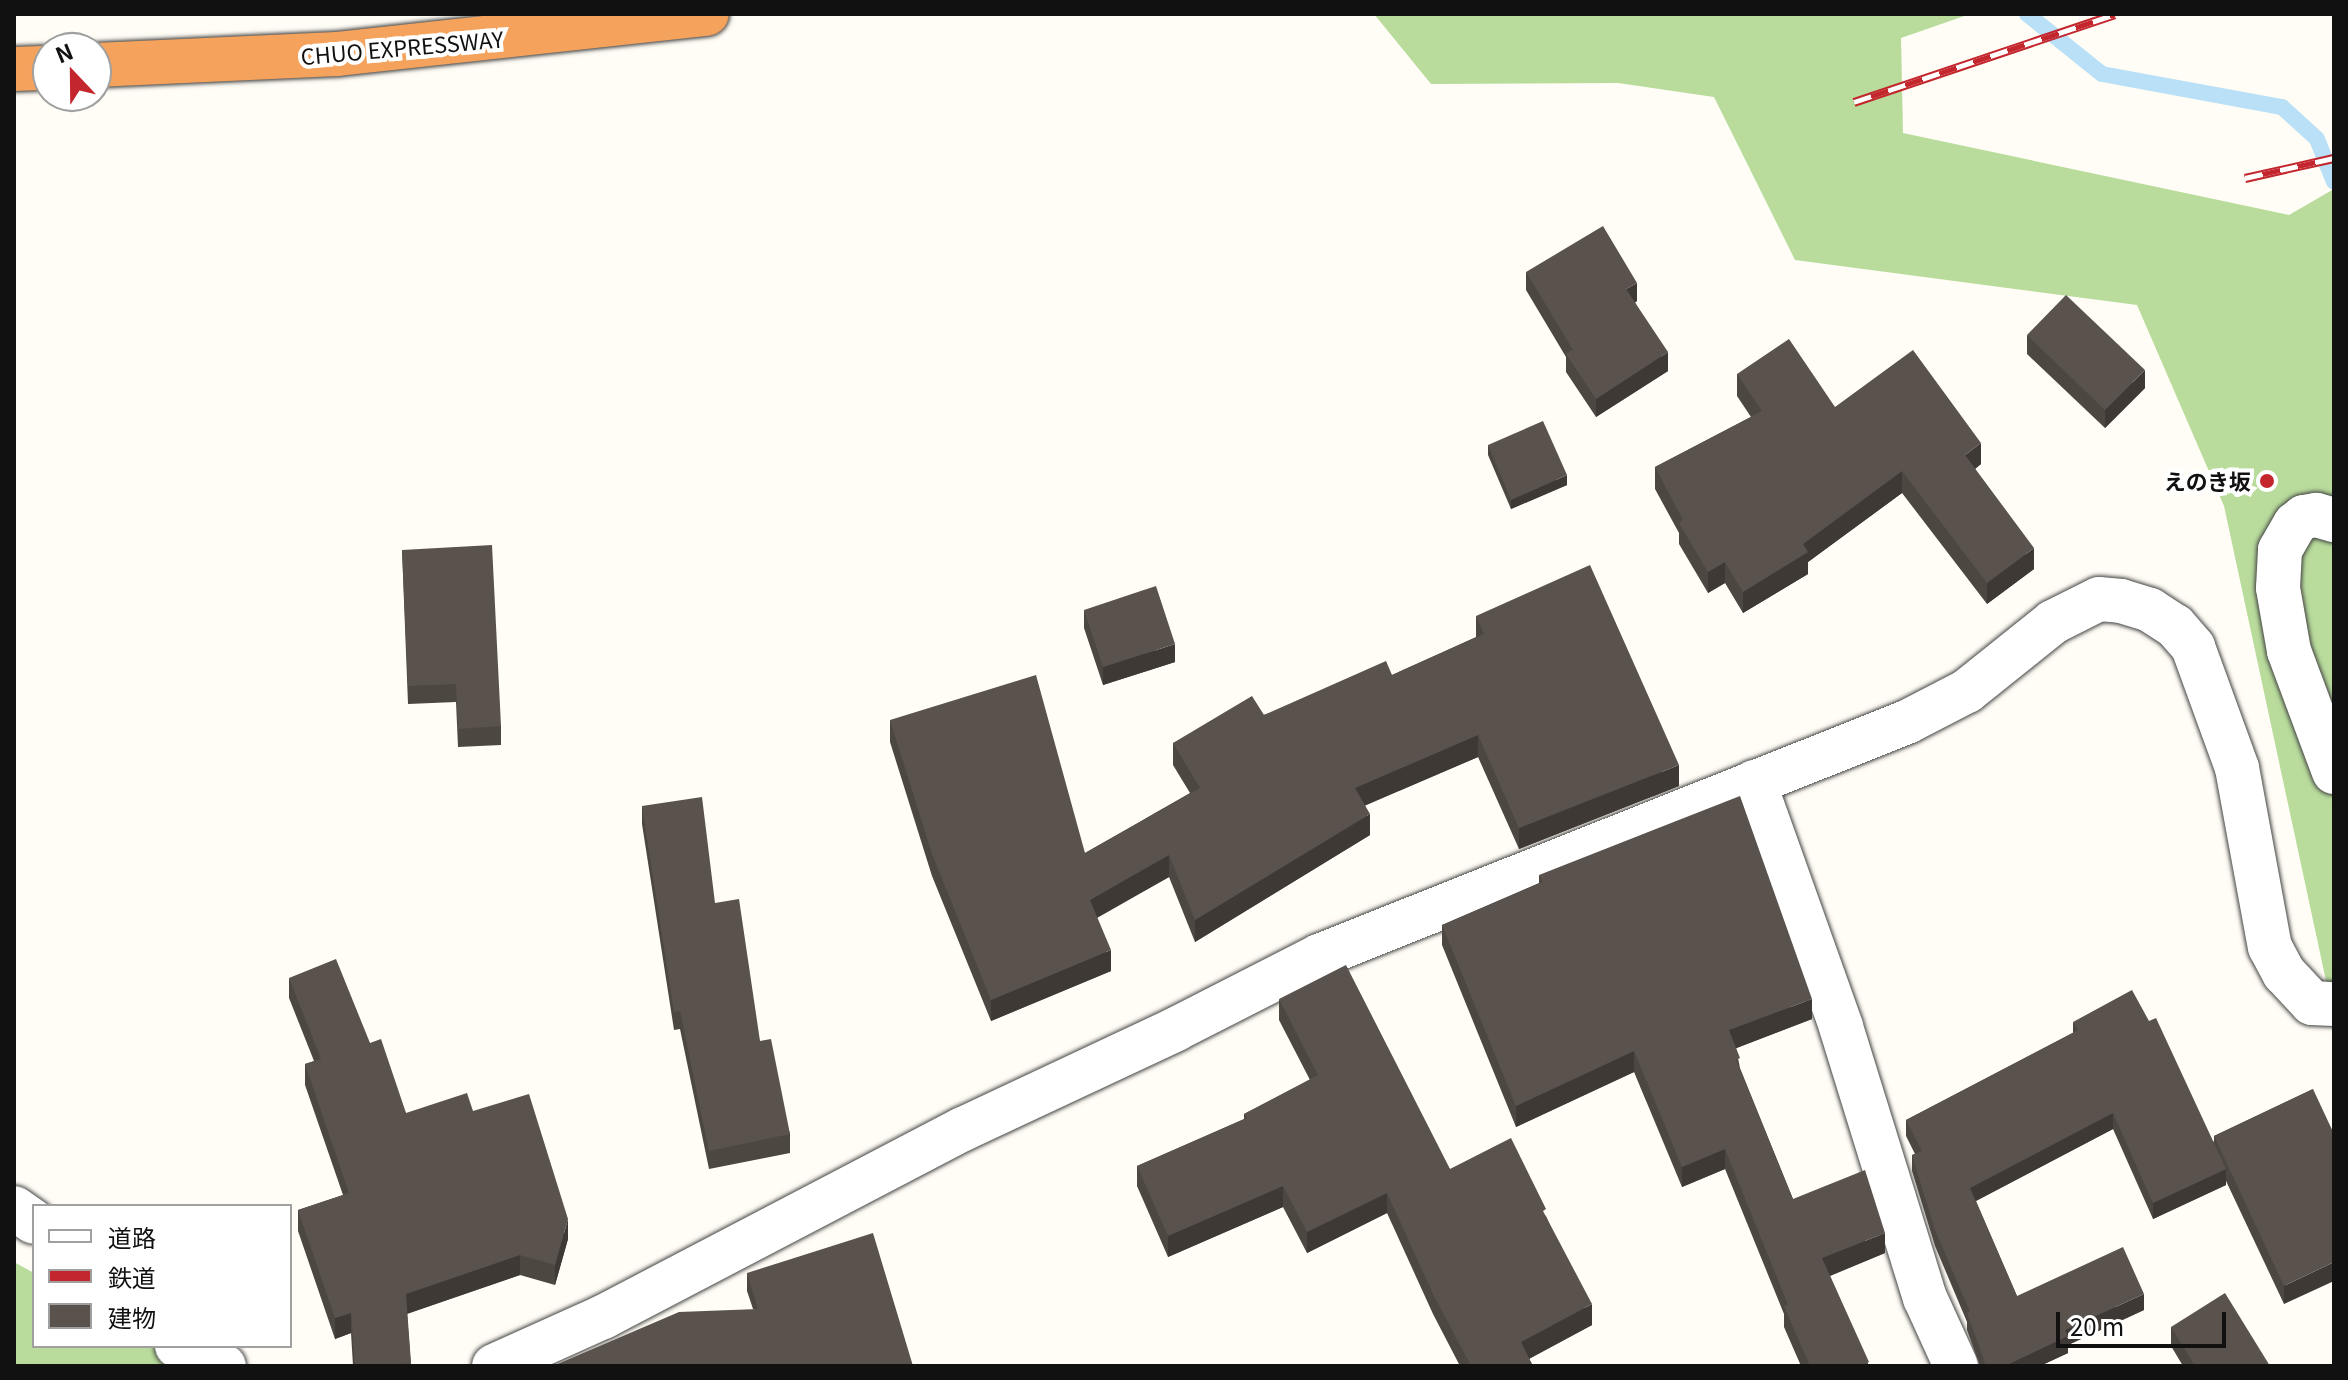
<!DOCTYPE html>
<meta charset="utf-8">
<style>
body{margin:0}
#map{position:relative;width:2348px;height:1380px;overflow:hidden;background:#fffdf5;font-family:Georgia,"Noto Sans JP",serif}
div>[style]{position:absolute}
.forest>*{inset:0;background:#b9dc9c}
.stream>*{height:16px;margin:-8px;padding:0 8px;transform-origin:8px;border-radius:8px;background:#b9e0f7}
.roads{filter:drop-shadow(0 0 2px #444) drop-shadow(0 0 2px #444)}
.minor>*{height:44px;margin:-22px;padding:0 22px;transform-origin:22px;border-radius:22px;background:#fff}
.highway>*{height:44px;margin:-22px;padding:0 22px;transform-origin:22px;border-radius:22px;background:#f5a25d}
.rail>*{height:9px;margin-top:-4.5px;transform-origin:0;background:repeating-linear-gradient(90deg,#fff 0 18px,#c4262e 0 36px);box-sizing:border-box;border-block:2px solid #c4262e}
.wall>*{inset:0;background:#4d4742}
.shaded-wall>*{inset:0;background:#3f3936}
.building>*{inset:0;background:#5a524d}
.dots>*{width:22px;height:22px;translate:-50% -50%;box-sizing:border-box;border:4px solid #fff;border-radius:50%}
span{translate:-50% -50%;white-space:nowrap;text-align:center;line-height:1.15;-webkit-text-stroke:8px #fff;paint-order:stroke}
.street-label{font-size:22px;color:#111}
.poi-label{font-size:22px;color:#111;font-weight:700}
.right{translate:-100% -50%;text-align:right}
.frame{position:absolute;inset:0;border:16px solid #111;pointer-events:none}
.legend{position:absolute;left:32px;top:1204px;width:260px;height:144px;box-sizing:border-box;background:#fff;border:2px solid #a0a0a0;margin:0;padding:10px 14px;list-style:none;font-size:24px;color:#111}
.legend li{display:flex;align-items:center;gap:16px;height:40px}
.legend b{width:40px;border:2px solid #a0a0a0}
.north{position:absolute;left:32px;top:32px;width:80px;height:80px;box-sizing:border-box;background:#fff;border:2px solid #a0a0a0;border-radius:50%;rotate:338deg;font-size:22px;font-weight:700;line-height:32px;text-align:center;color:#111}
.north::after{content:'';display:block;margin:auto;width:28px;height:36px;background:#c4262e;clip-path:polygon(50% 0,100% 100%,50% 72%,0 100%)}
.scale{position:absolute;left:2056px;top:1312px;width:170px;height:36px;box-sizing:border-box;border:4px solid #111;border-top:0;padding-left:10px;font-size:24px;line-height:28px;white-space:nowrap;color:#111;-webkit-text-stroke:6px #fff;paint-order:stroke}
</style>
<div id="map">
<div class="forest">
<div style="clip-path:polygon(1374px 14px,1970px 14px,1901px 38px,1903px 133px,2289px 215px,2334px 189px,2334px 1018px,2224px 506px,2137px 305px,1795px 260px,1714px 97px,1618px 83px,1431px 84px)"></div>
<div style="clip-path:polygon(14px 1262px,34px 1273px,34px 1346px,165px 1346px,201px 1366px,14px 1366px)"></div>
</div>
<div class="stream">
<div style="left:2027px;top:14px;width:96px;rotate:38.7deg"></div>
<div style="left:2102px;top:74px;width:183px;rotate:10.4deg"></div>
<div style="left:2282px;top:107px;width:47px;rotate:42.4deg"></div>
<div style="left:2317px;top:139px;width:46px;rotate:68.4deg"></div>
</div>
<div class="roads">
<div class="minor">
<div style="left:2334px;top:520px;width:19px;rotate:-164deg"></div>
<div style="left:2316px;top:515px;width:12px;rotate:171deg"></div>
<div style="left:2304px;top:517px;width:11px;rotate:142deg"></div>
<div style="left:2295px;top:524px;width:30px;rotate:120deg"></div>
<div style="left:2280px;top:550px;width:38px;rotate:93deg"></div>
<div style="left:2278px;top:588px;width:64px;rotate:80.1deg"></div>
<div style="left:2289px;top:651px;width:129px;rotate:69.6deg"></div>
<div style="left:1754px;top:782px;width:260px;rotate:70.4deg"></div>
<div style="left:1841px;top:1027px;width:284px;rotate:72.8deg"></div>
<div style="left:1925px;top:1298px;width:75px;rotate:65.5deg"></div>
<div style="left:14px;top:1208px;width:24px;rotate:35deg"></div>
<div style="left:177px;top:1346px;width:51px;rotate:23.1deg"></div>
<div style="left:494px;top:1366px;width:120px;rotate:-24.2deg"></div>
<div style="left:603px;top:1317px;width:406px;rotate:-27.6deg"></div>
<div style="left:963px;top:1129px;width:235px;rotate:-25.1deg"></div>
<div style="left:1176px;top:1029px;width:161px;rotate:-27deg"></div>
<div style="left:1319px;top:956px;width:633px;rotate:-21.7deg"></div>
<div style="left:1907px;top:722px;width:68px;rotate:-27.3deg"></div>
<div style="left:1967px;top:691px;width:110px;rotate:-38.7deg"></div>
<div style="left:2053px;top:622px;width:51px;rotate:-26.6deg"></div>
<div style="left:2099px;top:599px;width:22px;rotate:5deg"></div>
<div style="left:2121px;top:601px;width:30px;rotate:17deg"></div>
<div style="left:2150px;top:610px;width:30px;rotate:33deg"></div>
<div style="left:2175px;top:626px;width:28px;rotate:49deg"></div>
<div style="left:2193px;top:647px;width:129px;rotate:70deg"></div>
<div style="left:2237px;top:768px;width:182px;rotate:79.6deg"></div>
<div style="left:2270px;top:947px;width:30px;rotate:62deg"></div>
<div style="left:2284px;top:973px;width:41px;rotate:47deg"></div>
<div style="left:2312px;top:1003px;width:22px;rotate:3deg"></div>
</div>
<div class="highway">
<div style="left:96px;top:65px;width:241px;rotate:-2.6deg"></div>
<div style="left:337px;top:54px;width:372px;rotate:-6.2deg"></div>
<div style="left:14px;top:69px;width:34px;rotate:-2deg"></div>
</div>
</div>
<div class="rail">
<div style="left:1854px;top:102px;width:275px;rotate:-18.6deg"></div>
<div style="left:2245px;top:178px;width:91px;rotate:-12.7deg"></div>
</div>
<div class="wall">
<div style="clip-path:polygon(1526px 272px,1637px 301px,1635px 302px,1668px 371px,1596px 417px,1566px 372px,1566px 357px,1526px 290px)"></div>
<div style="clip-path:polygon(2027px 335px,2145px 388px,2105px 428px,2027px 354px)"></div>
<div style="clip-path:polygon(1737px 374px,1835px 407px,1981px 464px,1975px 469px,2034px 569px,1987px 604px,1902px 493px,1808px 562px,1808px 574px,1743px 613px,1725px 583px,1708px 593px,1679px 544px,1679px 533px,1655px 489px,1655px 467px,1751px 417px,1737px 396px)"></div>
<div style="clip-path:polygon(1488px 445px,1567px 485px,1511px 509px,1488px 455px)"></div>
<div style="clip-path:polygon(402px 550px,501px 726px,501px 745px,458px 747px,456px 702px,408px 704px)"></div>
<div style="clip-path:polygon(1084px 610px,1175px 662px,1103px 685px,1084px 628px)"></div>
<div style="clip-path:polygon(1476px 616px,1679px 786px,1519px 849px,1478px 757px,1365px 805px,1370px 835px,1195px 942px,1169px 877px,1097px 917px,1111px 971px,991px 1021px,932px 876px,890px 742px,890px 720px,1085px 853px,1190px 793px,1173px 765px,1173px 743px,1392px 675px,1476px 637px)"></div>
<div style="clip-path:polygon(642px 806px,760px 1041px,790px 1134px,790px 1153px,709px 1169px,680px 1029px,674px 1030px,642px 824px)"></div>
<div style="clip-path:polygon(1539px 875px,1812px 1019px,1736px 1048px,1740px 1068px,1793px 1199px,1885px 1253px,1830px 1276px,1869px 1366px,1801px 1366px,1784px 1327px,1784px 1314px,1725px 1169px,1682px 1187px,1634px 1072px,1516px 1127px,1442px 945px,1442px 925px,1539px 883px)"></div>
<div style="clip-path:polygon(289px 978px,370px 1043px,406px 1113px,473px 1111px,568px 1239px,555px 1285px,520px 1275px,407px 1314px,411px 1366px,353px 1366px,351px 1333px,335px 1339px,298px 1231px,298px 1210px,343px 1195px,305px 1085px,305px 1064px,314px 1061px,289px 998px)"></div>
<div style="clip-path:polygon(1279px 999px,1450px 1169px,1546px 1216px,1592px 1325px,1529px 1359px,1533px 1366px,1460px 1366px,1433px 1314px,1387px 1213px,1307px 1253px,1283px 1207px,1168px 1257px,1137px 1186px,1137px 1166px,1244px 1119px,1244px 1114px,1310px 1080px,1279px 1020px)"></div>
<div style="clip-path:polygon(2073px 1022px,2214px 1142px,2214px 1136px,2313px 1089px,2284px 1304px,2226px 1181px,2226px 1185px,2153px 1219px,2113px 1129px,1976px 1201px,2017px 1296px,2144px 1310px,2068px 1345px,2068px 1353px,2040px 1366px,1980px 1366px,1967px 1330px,1967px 1322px,1935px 1246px,1912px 1171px,1912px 1155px,1915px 1154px,1906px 1136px,1906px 1120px,2073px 1033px)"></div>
<div style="clip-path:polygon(747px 1273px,913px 1366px,753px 1309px,747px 1291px)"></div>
<div style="clip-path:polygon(2171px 1327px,2270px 1366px,2183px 1366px,2171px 1346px)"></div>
</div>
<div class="shaded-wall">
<div style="clip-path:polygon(1637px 283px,1637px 301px,1626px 308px,1626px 289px)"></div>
<div style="clip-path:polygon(1668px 352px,1668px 371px,1596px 417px,1596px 399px)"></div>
<div style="clip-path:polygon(2145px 370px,2145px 388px,2105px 428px,2105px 410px)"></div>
<div style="clip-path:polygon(1981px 443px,1981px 464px,1965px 477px,1965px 455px)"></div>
<div style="clip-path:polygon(1902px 471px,1902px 493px,1808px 562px,1808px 574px,1743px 613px,1743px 592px,1803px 544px)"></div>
<div style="clip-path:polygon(1567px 475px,1567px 485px,1511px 509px,1511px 500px)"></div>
<div style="clip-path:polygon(2034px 548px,2034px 569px,1987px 604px,1987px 583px)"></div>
<div style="clip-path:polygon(1725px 562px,1725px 583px,1708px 593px,1708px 572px)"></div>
<div style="clip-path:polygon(1175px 644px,1175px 662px,1103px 685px,1103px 667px)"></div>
<div style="clip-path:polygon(1478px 735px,1478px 757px,1355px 810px,1355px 788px)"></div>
<div style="clip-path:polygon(1679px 765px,1679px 786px,1519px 849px,1519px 828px)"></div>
<div style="clip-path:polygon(1370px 814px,1370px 835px,1195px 942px,1195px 920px)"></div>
<div style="clip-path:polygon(1169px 855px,1169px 877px,1090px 922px,1090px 900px)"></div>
<div style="clip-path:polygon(1111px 950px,1111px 971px,991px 1021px,991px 1000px)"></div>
<div style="clip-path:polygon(1812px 999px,1812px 1019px,1729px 1051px,1729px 1030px)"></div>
<div style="clip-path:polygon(1634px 1051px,1634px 1072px,1516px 1127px,1516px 1106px)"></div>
<div style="clip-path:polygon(2113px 1113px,2113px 1129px,1970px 1204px,1970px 1188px)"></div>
<div style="clip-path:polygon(1725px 1149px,1725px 1169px,1682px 1187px,1682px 1167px)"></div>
<div style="clip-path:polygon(2226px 1169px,2226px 1185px,2153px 1219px,2153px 1203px)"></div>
<div style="clip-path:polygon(1283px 1186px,1283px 1207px,1168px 1257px,1168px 1236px)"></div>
<div style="clip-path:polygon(1387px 1193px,1387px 1213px,1307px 1253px,1307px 1232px)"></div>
<div style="clip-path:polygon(568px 1219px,568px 1239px,555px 1285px,555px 1265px)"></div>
<div style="clip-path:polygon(1885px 1233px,1885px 1253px,1822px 1279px,1822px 1258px)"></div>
<div style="clip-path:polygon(520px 1255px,520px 1275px,406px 1314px,406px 1294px)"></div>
<div style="clip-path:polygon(2334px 1262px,2334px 1281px,2284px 1304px,2284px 1286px)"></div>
<div style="clip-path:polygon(2144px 1294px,2144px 1310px,2068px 1345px,2068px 1353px,2040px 1366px,2005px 1366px,2065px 1330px)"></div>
<div style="clip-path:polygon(1592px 1304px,1592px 1325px,1521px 1363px,1521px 1342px)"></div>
<div style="clip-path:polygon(351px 1313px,351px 1333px,335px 1339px,335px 1318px)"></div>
</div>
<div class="building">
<div style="clip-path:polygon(1603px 226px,1637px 283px,1626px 289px,1668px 352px,1596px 399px,1566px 354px,1573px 350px,1526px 272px)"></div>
<div style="clip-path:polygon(2066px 295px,2145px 370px,2105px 410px,2027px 335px)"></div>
<div style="clip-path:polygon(1789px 339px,1835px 407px,1913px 350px,1981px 443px,1965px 455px,2034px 548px,1987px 583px,1902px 471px,1803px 544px,1808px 552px,1743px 592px,1725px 562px,1708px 572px,1679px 523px,1683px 520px,1655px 467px,1762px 411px,1737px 374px)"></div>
<div style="clip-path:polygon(1543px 421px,1567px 475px,1511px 500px,1488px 445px)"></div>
<div style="clip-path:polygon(492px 545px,501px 726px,458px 729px,456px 684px,408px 686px,402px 550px)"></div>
<div style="clip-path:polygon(1590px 565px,1679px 765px,1519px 828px,1478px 735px,1355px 788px,1370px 814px,1195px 920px,1169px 855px,1090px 900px,1111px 950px,991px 1000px,932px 854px,890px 720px,1036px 675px,1085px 853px,1200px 788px,1173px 743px,1252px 696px,1264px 715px,1386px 661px,1392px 675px,1484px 634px,1476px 616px)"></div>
<div style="clip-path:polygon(1156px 586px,1175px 644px,1103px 667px,1084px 610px)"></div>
<div style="clip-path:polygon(1740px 796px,1812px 999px,1729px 1030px,1740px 1058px,1736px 1060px,1793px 1199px,1865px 1170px,1885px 1233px,1822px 1258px,1869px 1362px,1861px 1366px,1810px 1366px,1784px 1306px,1788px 1305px,1725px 1149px,1682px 1167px,1634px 1051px,1516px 1106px,1442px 925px,1543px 882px,1539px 875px)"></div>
<div style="clip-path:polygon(702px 797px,715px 903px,739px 899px,760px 1041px,771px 1039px,790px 1134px,709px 1151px,680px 1011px,674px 1012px,642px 806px)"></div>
<div style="clip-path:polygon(336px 959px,370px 1043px,381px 1039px,406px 1113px,467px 1093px,473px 1111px,529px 1094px,568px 1219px,555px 1265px,520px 1255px,406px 1294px,411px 1363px,384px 1366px,355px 1366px,351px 1313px,335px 1318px,298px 1210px,349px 1193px,305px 1064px,321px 1059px,289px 978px)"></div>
<div style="clip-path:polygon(1346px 965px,1450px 1169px,1511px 1138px,1546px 1209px,1543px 1211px,1592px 1304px,1521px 1342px,1533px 1366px,1471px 1366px,1433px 1294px,1387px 1193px,1307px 1232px,1283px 1186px,1168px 1236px,1137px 1166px,1247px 1118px,1244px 1114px,1318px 1075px,1279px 999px)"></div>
<div style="clip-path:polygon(2132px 990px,2149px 1021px,2156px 1018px,2226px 1169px,2153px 1203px,2113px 1113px,1970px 1188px,2017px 1296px,2123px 1247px,2144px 1294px,2065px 1330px,2068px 1336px,2005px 1366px,1986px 1366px,1967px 1313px,1970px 1312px,1935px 1230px,1912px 1155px,1922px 1151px,1906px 1120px,2078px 1030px,2073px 1022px)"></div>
<div style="clip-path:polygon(2313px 1089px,2334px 1134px,2334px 1262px,2284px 1286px,2214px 1136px)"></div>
<div style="clip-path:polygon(873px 1233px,913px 1366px,553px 1366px,679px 1312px,758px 1309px,747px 1273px)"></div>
<div style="clip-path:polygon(2225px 1293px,2270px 1366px,2195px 1366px,2171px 1327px)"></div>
</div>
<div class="dots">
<div style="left:2267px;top:481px;background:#c4262e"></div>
</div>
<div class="street-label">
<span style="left:402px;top:47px;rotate:-5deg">CHUO EXPRESSWAY</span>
</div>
<div class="poi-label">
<span class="right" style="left:2251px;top:481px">えのき坂</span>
</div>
<div class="frame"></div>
<ul class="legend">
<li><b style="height:10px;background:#fff"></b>道路</li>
<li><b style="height:10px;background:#c4262e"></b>鉄道</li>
<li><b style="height:22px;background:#5a524d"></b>建物</li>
</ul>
<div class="north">N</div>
<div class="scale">20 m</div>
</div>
